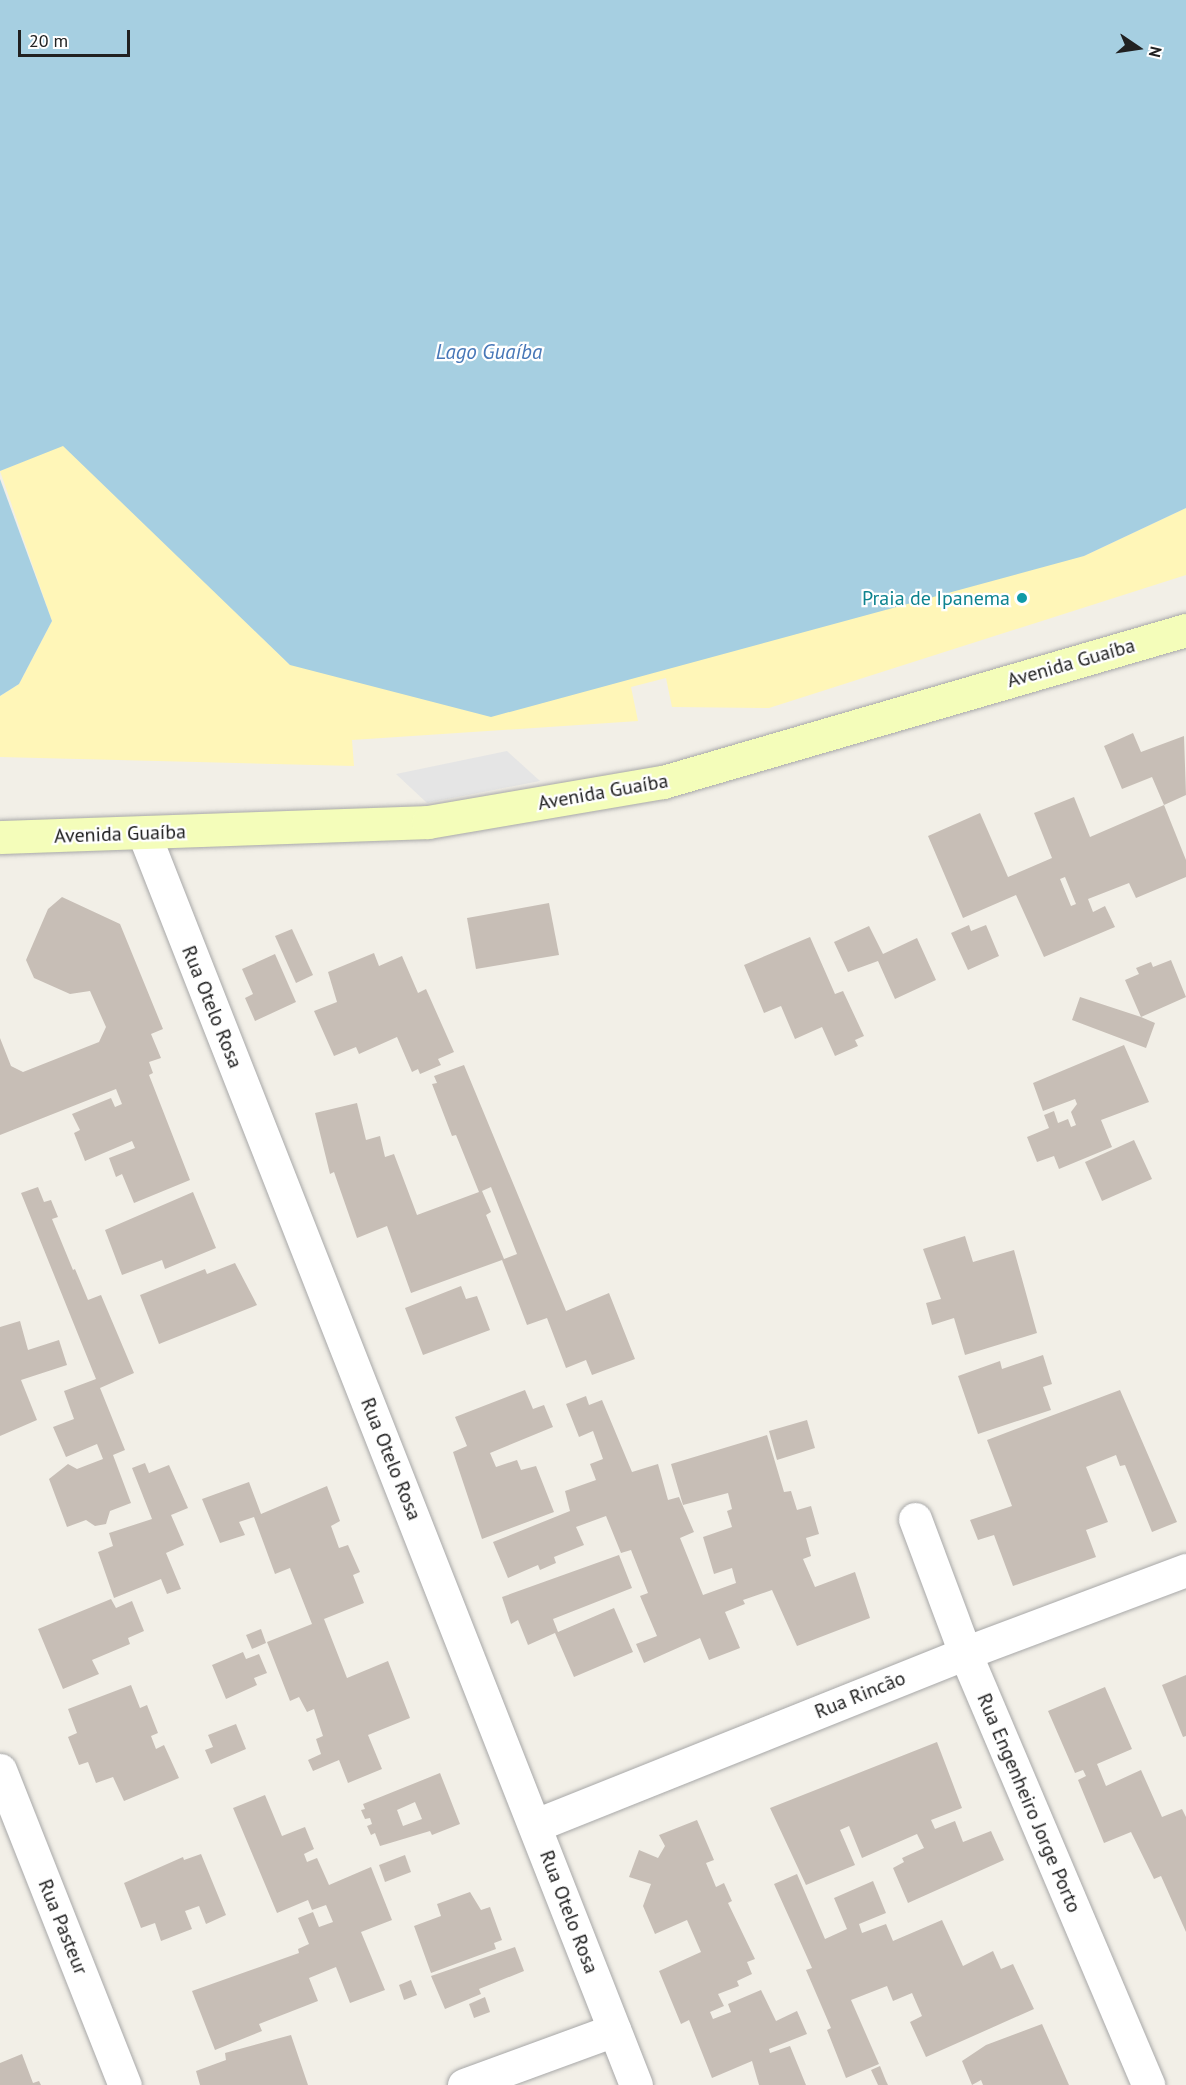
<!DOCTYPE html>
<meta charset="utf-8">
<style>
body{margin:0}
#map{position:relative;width:1186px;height:2085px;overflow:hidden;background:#f2efe7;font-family:"PT Sans",sans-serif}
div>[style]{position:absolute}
.sand>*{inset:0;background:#fff6b8}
.parking>*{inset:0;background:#e5e5e5}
.water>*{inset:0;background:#a6cfe1}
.building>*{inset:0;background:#c7beb6}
.roads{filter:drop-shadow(0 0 2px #a8a8a8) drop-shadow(0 0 2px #a8a8a8)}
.street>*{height:33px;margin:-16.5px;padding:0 16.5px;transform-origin:16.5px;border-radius:16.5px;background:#fff}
.secondary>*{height:33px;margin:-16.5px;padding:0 16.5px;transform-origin:16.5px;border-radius:16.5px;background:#f4fdba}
.dots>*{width:16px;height:16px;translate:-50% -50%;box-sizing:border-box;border:3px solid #fff;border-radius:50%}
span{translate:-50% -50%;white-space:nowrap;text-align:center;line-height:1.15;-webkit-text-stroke:4.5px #fff;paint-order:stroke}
.culture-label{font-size:20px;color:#0d838f}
.right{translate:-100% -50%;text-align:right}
.street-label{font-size:20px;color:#212121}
.water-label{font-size:21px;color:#4777b7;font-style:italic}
.north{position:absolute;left:1108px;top:18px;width:60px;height:60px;-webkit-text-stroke:4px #fff;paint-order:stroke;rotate:103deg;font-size:16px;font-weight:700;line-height:24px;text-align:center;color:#212121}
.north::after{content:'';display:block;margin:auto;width:21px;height:27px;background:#212121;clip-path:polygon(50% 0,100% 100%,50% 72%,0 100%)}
.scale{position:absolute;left:18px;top:30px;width:112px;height:27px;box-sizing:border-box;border:3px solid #212121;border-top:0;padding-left:8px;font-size:18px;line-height:21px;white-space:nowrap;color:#212121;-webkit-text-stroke:4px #fff;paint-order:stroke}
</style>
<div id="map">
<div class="sand">
<div style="clip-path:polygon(63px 445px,290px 665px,1084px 556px,1186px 508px,1186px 575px,769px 708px,672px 707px,666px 678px,631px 687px,638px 721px,352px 740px,354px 766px,0 757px,0 696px,19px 684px,52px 621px,0 471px)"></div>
</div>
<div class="parking">
<div style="clip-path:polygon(507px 751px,540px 781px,427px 803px,396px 774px)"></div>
</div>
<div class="water">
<div style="clip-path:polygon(0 0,1186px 0,1186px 508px,1084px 556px,491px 717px,290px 665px,63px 446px,0 471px)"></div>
<div style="clip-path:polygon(0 479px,52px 621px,19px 684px,0 696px)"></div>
</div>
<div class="building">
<div style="clip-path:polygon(1133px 733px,1141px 752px,1184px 736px,1186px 795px,1164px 805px,1152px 777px,1122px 789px,1104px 746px)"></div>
<div style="clip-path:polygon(evenodd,1074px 797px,1090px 837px,1164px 805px,1186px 860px,1186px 877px,1136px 898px,1129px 883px,1088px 899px,1093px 912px,1105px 906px,1115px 927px,1044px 957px,1016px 895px,963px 918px,928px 836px,980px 813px,1008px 877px,1052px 858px,1034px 813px,1074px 797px,1065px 877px,1076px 904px,1071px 906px,1060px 879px,1065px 877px)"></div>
<div style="clip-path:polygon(62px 897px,120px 924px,163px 1029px,151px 1034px,161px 1058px,149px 1062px,153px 1073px,149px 1075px,190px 1180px,134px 1203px,122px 1174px,116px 1177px,109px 1158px,135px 1148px,132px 1141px,85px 1161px,74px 1133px,80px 1130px,72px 1114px,111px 1098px,115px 1107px,122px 1104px,116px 1089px,0 1135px,0 1038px,11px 1066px,23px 1072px,99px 1042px,106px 1027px,90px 991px,70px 994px,34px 978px,26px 960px,48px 909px)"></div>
<div style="clip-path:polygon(549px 903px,559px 955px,476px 969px,467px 918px)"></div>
<div style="clip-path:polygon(969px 925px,971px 931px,986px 925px,999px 956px,968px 970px,951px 933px)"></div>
<div style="clip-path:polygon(869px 926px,883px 954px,917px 938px,936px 980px,895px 999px,878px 961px,848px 972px,834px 942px)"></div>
<div style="clip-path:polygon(292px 929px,313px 975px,296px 983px,275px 936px)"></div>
<div style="clip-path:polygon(810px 937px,835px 994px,843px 991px,864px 1036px,855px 1040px,858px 1046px,835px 1056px,822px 1027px,795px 1039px,781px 1006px,764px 1013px,744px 965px)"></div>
<div style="clip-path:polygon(374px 953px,379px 966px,402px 956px,418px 993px,426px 989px,454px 1052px,438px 1059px,441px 1065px,420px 1074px,418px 1069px,412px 1072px,397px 1037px,359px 1054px,356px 1047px,334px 1056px,314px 1011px,337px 1002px,328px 972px)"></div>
<div style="clip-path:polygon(275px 954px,296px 1002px,255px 1021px,245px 998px,253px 994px,242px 969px)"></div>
<div style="clip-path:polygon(1171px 960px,1186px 997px,1141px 1017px,1155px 1023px,1146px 1048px,1072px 1020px,1080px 997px,1141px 1017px,1125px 980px,1139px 974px,1136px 968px,1151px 962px,1153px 967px)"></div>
<div style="clip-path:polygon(1124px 1045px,1149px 1102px,1101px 1120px,1112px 1147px,1059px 1169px,1054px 1156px,1037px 1162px,1027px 1137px,1049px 1128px,1044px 1115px,1054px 1111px,1058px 1123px,1068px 1119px,1071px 1127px,1076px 1125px,1071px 1112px,1077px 1104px,1075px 1099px,1043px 1111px,1033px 1083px)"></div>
<div style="clip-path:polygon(evenodd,464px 1065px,566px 1311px,609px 1293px,635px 1359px,592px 1375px,586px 1360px,566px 1368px,547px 1318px,527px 1325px,502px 1260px,411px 1293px,387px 1226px,357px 1238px,334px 1172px,330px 1174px,315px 1113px,357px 1103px,366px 1140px,380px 1136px,385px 1157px,394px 1154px,417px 1215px,479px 1192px,456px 1135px,452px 1136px,432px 1084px,437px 1083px,434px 1076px,464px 1065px,491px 1187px,517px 1254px,504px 1259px,486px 1215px,491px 1212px,482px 1191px,491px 1187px)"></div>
<div style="clip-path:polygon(1134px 1140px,1152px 1179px,1102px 1201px,1085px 1162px)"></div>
<div style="clip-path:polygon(38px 1187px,44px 1202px,51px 1200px,58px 1217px,52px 1219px,73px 1270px,75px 1269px,88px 1300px,101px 1295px,134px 1373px,100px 1388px,125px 1450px,113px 1455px,131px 1503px,110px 1511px,106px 1524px,95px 1526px,86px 1520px,67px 1527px,49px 1479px,68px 1464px,77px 1469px,103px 1459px,97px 1444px,66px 1457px,53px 1427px,74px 1419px,64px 1391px,96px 1379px,21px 1193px)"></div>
<div style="clip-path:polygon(193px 1192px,216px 1248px,165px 1269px,162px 1260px,122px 1275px,105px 1230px)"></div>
<div style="clip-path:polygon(965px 1236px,973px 1262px,1014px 1250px,1037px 1333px,965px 1355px,954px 1318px,932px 1325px,926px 1303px,941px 1299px,923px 1249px)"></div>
<div style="clip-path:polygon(235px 1263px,257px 1305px,159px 1344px,140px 1295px,205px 1269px,207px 1274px)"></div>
<div style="clip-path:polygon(461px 1286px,466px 1299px,477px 1296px,490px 1330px,423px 1355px,405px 1308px)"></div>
<div style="clip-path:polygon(20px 1321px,28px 1350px,59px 1340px,67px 1365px,21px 1380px,37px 1420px,0 1436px,0 1327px)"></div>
<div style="clip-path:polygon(1043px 1355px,1052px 1384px,1043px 1387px,1051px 1410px,978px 1434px,958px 1376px,1000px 1361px,1002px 1369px)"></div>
<div style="clip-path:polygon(525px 1390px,533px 1409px,544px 1405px,553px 1427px,490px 1453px,496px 1467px,517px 1460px,521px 1470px,536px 1466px,554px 1512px,482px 1539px,453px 1452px,467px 1446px,455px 1417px)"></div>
<div style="clip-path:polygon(1120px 1390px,1177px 1522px,1152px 1532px,1125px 1465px,1120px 1466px,1116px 1455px,1086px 1467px,1108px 1522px,1086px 1530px,1096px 1557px,1013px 1586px,994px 1535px,978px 1540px,970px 1520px,1012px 1506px,987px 1440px)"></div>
<div style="clip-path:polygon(586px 1396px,589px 1405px,602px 1400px,632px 1472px,658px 1464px,668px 1500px,679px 1497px,694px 1532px,680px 1538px,703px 1595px,736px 1583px,732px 1568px,714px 1574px,703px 1537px,732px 1527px,727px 1511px,732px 1509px,728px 1493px,683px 1505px,671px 1464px,767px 1435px,784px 1492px,791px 1491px,797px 1510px,811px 1506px,819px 1534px,806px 1538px,811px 1556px,803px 1559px,815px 1587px,855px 1572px,870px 1618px,797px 1646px,772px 1590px,743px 1600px,745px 1604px,725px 1612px,740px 1648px,709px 1660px,700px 1638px,644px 1663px,636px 1644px,657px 1636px,640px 1596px,648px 1593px,631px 1550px,621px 1553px,606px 1516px,576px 1527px,584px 1545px,554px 1557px,556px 1563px,540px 1570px,538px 1565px,508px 1578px,493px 1542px,570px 1511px,565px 1491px,596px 1480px,590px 1464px,603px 1459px,593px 1431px,579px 1437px,566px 1404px)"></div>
<div style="clip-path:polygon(807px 1420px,815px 1448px,777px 1460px,769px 1431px)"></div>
<div style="clip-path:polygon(145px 1463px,149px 1473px,169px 1465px,188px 1508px,171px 1515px,184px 1545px,166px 1553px,181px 1589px,167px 1594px,161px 1579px,114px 1598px,98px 1552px,113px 1546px,109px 1533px,152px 1519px,132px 1468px)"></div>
<div style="clip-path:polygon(249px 1482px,261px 1514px,327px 1486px,340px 1521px,331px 1526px,339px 1548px,348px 1545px,360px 1572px,353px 1575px,364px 1603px,324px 1619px,347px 1678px,388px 1661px,410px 1718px,368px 1735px,382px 1769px,348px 1783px,339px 1760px,313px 1771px,308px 1760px,321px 1754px,316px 1739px,323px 1736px,314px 1709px,307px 1712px,299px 1697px,290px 1701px,267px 1642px,312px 1624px,290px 1568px,275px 1574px,254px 1517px,239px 1522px,245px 1535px,220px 1543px,202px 1499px)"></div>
<div style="clip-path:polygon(619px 1555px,632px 1588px,553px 1619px,558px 1632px,614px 1608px,633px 1652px,574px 1677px,555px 1633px,528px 1645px,518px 1620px,511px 1624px,502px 1597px)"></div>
<div style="clip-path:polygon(111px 1599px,116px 1608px,132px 1601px,144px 1631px,128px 1638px,130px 1644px,92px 1660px,99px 1674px,63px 1689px,38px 1629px)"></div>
<div style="clip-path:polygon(261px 1629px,266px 1643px,252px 1649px,246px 1635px)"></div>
<div style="clip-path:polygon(243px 1652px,246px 1659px,259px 1654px,267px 1673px,254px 1678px,257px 1685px,226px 1699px,212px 1665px)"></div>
<div style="clip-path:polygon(1186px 1675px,1186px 1736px,1183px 1737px,1162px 1685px)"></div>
<div style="clip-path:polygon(131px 1685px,140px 1708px,147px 1705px,158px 1733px,151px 1736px,156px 1749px,164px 1745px,179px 1778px,124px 1801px,113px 1777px,96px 1783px,88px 1762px,79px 1765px,68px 1737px,77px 1733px,68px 1709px)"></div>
<div style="clip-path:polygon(1105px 1687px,1132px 1749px,1097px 1764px,1106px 1786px,1141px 1770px,1162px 1817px,1182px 1809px,1186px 1817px,1186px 1932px,1161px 1876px,1154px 1879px,1131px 1832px,1104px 1843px,1078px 1780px,1086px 1776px,1083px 1770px,1075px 1773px,1048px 1711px)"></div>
<div style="clip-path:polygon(236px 1724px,246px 1749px,211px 1764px,205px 1750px,213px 1747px,208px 1735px)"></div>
<div style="clip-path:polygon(937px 1742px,962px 1808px,931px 1820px,935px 1829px,955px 1821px,963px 1842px,991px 1831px,1004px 1860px,908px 1903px,893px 1868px,904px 1862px,902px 1858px,924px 1848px,917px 1834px,862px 1858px,849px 1826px,840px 1830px,855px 1865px,806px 1885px,770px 1808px)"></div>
<div style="clip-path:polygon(evenodd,440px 1773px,460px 1824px,432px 1835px,430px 1831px,380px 1846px,375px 1833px,371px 1835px,367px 1826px,372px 1824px,370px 1818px,365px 1819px,361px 1810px,365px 1809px,363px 1804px,440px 1773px,415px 1802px,422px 1819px,403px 1826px,397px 1810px,415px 1802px)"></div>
<div style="clip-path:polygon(265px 1795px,282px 1836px,305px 1827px,314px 1849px,304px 1854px,307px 1862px,317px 1858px,329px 1885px,371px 1867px,392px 1920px,361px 1932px,385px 1990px,350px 2003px,336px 1967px,309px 1978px,318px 2001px,259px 2024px,262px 2031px,215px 2050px,192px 1991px,299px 1953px,298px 1949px,309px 1944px,298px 1918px,313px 1912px,319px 1927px,333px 1922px,326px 1905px,312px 1910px,308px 1900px,277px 1913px,233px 1808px)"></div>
<div style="clip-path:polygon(697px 1820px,714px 1860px,706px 1863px,716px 1887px,724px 1883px,732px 1901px,728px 1903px,755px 1959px,747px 1962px,752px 1974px,737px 1981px,739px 1986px,718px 1994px,724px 2006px,710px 2012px,713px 2019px,731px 2012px,728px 2004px,761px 1990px,776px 2021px,797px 2011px,807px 2034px,769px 2049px,770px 2053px,790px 2046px,806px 2085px,759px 2085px,752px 2061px,712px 2078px,689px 2020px,681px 2024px,659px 1971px,701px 1952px,687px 1920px,655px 1934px,643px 1906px,651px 1884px,629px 1877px,639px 1850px,658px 1858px,665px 1846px,659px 1835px)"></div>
<div style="clip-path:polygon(201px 1854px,226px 1915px,206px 1924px,199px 1906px,185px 1911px,192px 1929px,161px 1941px,155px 1923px,141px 1928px,124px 1883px,183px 1857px,184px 1860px)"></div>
<div style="clip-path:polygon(405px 1855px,411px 1872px,385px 1882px,379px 1865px)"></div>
<div style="clip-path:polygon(797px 1874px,825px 1939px,847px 1929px,834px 1898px,873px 1881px,886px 1913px,859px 1924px,862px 1933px,886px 1924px,893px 1941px,942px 1920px,963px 1966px,993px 1951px,1001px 1969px,1013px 1964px,1034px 2009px,926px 2057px,910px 2022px,922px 2016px,912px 1993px,893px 2001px,887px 1986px,851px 2000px,879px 2064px,846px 2078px,827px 2030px,831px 2028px,806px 1970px,812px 1968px,774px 1884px)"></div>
<div style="clip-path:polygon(470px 1892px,481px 1910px,490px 1907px,502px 1940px,494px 1943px,496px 1949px,431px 1973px,414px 1926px,441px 1916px,437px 1904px)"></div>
<div style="clip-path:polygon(515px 1947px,524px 1971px,479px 1989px,481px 1994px,445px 2009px,431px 1976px)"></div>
<div style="clip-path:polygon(411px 1980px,417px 1995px,404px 2000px,399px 1985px)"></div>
<div style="clip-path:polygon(485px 1997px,490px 2012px,474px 2018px,469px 2004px)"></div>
<div style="clip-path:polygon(1042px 2024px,1069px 2085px,983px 2085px,981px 2080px,972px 2085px,962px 2061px,986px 2045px)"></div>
<div style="clip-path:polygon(291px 2035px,308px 2085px,200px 2085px,196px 2071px,226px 2060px,225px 2053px)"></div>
<div style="clip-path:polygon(22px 2054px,33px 2083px,39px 2081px,41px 2085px,0 2085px,0 2063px)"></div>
<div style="clip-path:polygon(880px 2066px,886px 2081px,888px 2085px,878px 2085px,871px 2070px)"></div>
</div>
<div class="roads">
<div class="street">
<div style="left:144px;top:834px;width:1344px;rotate:68.53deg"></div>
<div style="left:915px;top:1519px;width:143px;rotate:69.5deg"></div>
<div style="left:965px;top:1653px;width:469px;rotate:67deg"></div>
<div style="left:0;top:1770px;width:339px;rotate:68.4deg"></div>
<div style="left:536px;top:1825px;width:462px;rotate:-21.8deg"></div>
<div style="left:965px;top:1653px;width:236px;rotate:-20.6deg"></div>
<div style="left:464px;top:2085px;width:160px;rotate:-20.1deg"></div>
</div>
<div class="secondary">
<div style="left:0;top:837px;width:428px;rotate:-2deg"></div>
<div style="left:428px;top:822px;width:238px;rotate:-9.7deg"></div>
<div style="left:663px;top:782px;width:545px;rotate:-16.21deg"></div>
</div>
</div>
<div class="dots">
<div style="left:1022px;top:598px;background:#0f9aa8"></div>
</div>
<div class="culture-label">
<span class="right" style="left:1010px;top:598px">Praia de Ipanema</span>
</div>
<div class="street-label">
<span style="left:1071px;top:663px;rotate:-16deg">Avenida Guaíba</span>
<span style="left:603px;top:792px;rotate:-10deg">Avenida Guaíba</span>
<span style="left:120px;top:834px;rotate:-2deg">Avenida Guaíba</span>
<span style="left:212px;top:1007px;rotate:68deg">Rua Otelo Rosa</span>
<span style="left:391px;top:1459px;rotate:68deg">Rua Otelo Rosa</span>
<span style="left:860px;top:1695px;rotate:-22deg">Rua Rincão</span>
<span style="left:1029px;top:1803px;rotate:67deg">Rua Engenheiro Jorge Porto</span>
<span style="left:569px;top:1912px;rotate:69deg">Rua Otelo Rosa</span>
<span style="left:63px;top:1927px;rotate:68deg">Rua Pasteur</span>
</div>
<div class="water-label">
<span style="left:489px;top:352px">Lago Guaíba</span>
</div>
<div class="north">N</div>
<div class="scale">20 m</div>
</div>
